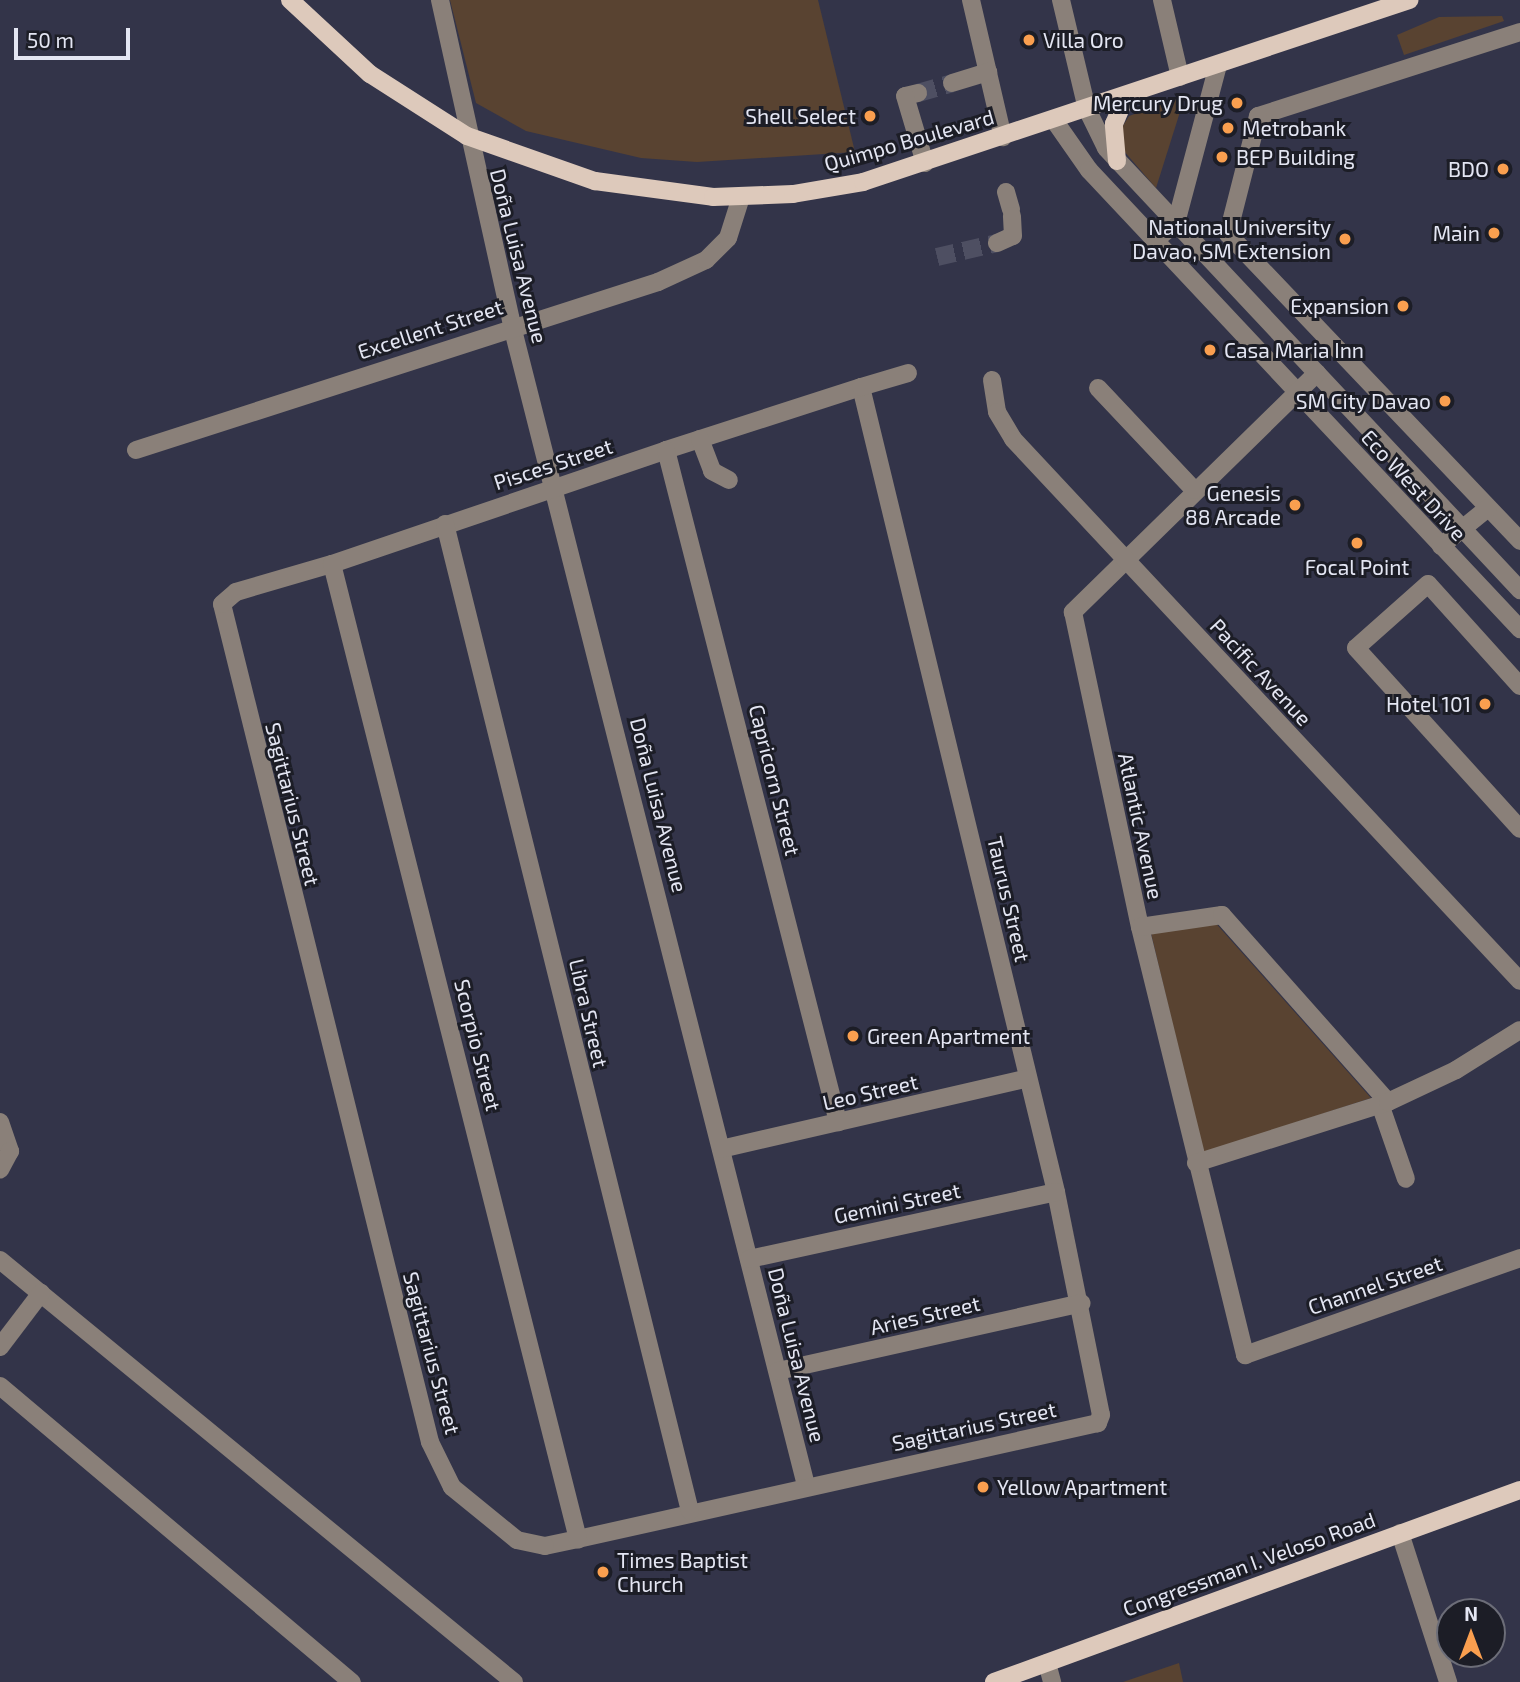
<!DOCTYPE html>
<meta charset="utf-8">
<style>
body{margin:0}
#map{position:relative;width:1520px;height:1682px;overflow:hidden;background:#333449;font-family:"Exo 2",sans-serif}
div>[style]{position:absolute}
.green>*{inset:0;background:#594331}
.minor-tunnel>*{height:18px;margin-top:-9px;transform-origin:0;background:repeating-linear-gradient(90deg,#4e4f62 0 18px,transparent 0 27px)}
.minor>*{height:18px;margin:-9px;padding:0 9px;transform-origin:9px;border-radius:9px;background:#8a8079}
.major>*{height:18px;margin:-9px;padding:0 9px;transform-origin:9px;border-radius:9px;background:#ddc9bb}
.dots>*{width:19px;height:19px;translate:-50% -50%;box-sizing:border-box;border:4px solid #1c1d26;border-radius:50%}
span{translate:-50% -50%;white-space:nowrap;text-align:center;line-height:1.15;-webkit-text-stroke:6px #1c1d26;paint-order:stroke}
.poi-label{font-size:21px;color:#e4e6f3}
.left{translate:0 -50%;text-align:left}
.right{translate:-100% -50%;text-align:right}
.street-label{font-size:21px;color:#e4e6f3}
.north{position:absolute;left:1436px;top:1598px;width:70px;height:70px;box-sizing:border-box;background:#1c1d26;border:2px solid #6c6d78;border-radius:50%;rotate:0deg;font-size:19px;font-weight:700;line-height:28px;text-align:center;color:#e4e6f3}
.north::after{content:'';display:block;margin:auto;width:24px;height:32px;background:#fa9f4f;clip-path:polygon(50% 0,100% 100%,50% 72%,0 100%)}
.scale{position:absolute;left:14px;top:28px;width:116px;height:32px;box-sizing:border-box;border:4px solid #e4e6f3;border-top:0;padding-left:9px;font-size:21px;line-height:24px;white-space:nowrap;color:#e4e6f3;-webkit-text-stroke:5px #1c1d26;paint-order:stroke}
</style>
<div id="map">
<div class="green">
<div style="clip-path:polygon(450px 0,818px 0,855px 152px,697px 162px,641px 158px,526px 131px,476px 103px)"></div>
<div style="clip-path:polygon(1502px 16px,1504px 21px,1404px 55px,1397px 35px,1439px 17px)"></div>
<div style="clip-path:polygon(1185px 96px,1156px 188px,1123px 150px,1121px 129px,1129px 116px)"></div>
<div style="clip-path:polygon(1212px 919px,1371px 1098px,1203px 1153px,1151px 933px)"></div>
<div style="clip-path:polygon(1179px 1663px,1183px 1682px,1123px 1682px)"></div>
</div>
<div class="minor-tunnel">
<div style="left:918px;top:93px;width:35px;rotate:-16deg"></div>
<div style="left:937px;top:257px;width:62px;rotate:-13.1deg"></div>
</div>
<div class="minor">
<div style="left:440px;top:0;width:334px;rotate:77.5deg"></div>
<div style="left:512px;top:326px;width:1196px;rotate:75.77deg"></div>
<div style="left:971px;top:0;width:141px;rotate:76.9deg"></div>
<div style="left:1061px;top:0;width:112px;rotate:76.6deg"></div>
<div style="left:1087px;top:109px;width:43px;rotate:64deg"></div>
<div style="left:1106px;top:148px;width:606px;rotate:46.87deg"></div>
<div style="left:1162px;top:0;width:79px;rotate:76.8deg"></div>
<div style="left:1520px;top:32px;width:275px;rotate:162.2deg"></div>
<div style="left:1258px;top:116px;width:122px;rotate:104.3deg"></div>
<div style="left:1228px;top:234px;width:424px;rotate:46.4deg"></div>
<div style="left:952px;top:83px;width:38px;rotate:-17deg"></div>
<div style="left:918px;top:93px;width:13px;rotate:167deg"></div>
<div style="left:905px;top:96px;width:70px;rotate:73.4deg"></div>
<div style="left:1054px;top:120px;width:61px;rotate:55deg"></div>
<div style="left:1089px;top:170px;width:630px;rotate:46.8deg"></div>
<div style="left:1006px;top:192px;width:18px;rotate:74deg"></div>
<div style="left:1155px;top:240px;width:27px;rotate:-39deg"></div>
<div style="left:1176px;top:223px;width:163px;rotate:-75.1deg"></div>
<div style="left:997px;top:243px;width:17px;rotate:-24deg"></div>
<div style="left:1013px;top:236px;width:20px;rotate:-93deg"></div>
<div style="left:1317px;top:373px;width:342px;rotate:135.6deg"></div>
<div style="left:1073px;top:612px;width:322px;rotate:78deg"></div>
<div style="left:1140px;top:927px;width:441px;rotate:76.2deg"></div>
<div style="left:1245px;top:1355px;width:292px;rotate:-19.4deg"></div>
<div style="left:992px;top:380px;width:32px;rotate:81deg"></div>
<div style="left:997px;top:412px;width:31px;rotate:59deg"></div>
<div style="left:1013px;top:439px;width:742px;rotate:46.91deg"></div>
<div style="left:861px;top:387px;width:828px;rotate:76.38deg"></div>
<div style="left:1056px;top:1192px;width:227px;rotate:78.6deg"></div>
<div style="left:1101px;top:1415px;width:9px;rotate:111deg"></div>
<div style="left:1098px;top:1423px;width:533px;rotate:167.42deg"></div>
<div style="left:578px;top:1539px;width:34px;rotate:168deg"></div>
<div style="left:545px;top:1546px;width:29px;rotate:-168deg"></div>
<div style="left:517px;top:1540px;width:84px;rotate:-140.8deg"></div>
<div style="left:452px;top:1487px;width:50px;rotate:-116.1deg"></div>
<div style="left:430px;top:1442px;width:863px;rotate:-103.94deg"></div>
<div style="left:222px;top:604px;width:18px;rotate:-41deg"></div>
<div style="left:236px;top:592px;width:100px;rotate:-16.3deg"></div>
<div style="left:332px;top:564px;width:353px;rotate:-18.8deg"></div>
<div style="left:666px;top:450px;width:205px;rotate:-17.9deg"></div>
<div style="left:861px;top:387px;width:49px;rotate:-16.6deg"></div>
<div style="left:1098px;top:388px;width:140px;rotate:46.7deg"></div>
<div style="left:700px;top:439px;width:34px;rotate:69deg"></div>
<div style="left:712px;top:471px;width:19px;rotate:28deg"></div>
<div style="left:136px;top:450px;width:548px;rotate:-17.84deg"></div>
<div style="left:658px;top:282px;width:53px;rotate:-24.6deg"></div>
<div style="left:706px;top:260px;width:31px;rotate:-45deg"></div>
<div style="left:728px;top:238px;width:43px;rotate:-72.4deg"></div>
<div style="left:666px;top:450px;width:694px;rotate:75.64deg"></div>
<div style="left:445px;top:524px;width:1017px;rotate:76.06deg"></div>
<div style="left:1441px;top:546px;width:60px;rotate:-39deg"></div>
<div style="left:332px;top:564px;width:1006px;rotate:75.84deg"></div>
<div style="left:1520px;top:686px;width:137px;rotate:-132deg"></div>
<div style="left:1428px;top:584px;width:96px;rotate:138.4deg"></div>
<div style="left:1356px;top:648px;width:244px;rotate:47.8deg"></div>
<div style="left:1140px;top:927px;width:83px;rotate:-8.3deg"></div>
<div style="left:1222px;top:915px;width:250px;rotate:48.4deg"></div>
<div style="left:1380px;top:1104px;width:79px;rotate:70.9deg"></div>
<div style="left:0;top:1122px;width:31px;rotate:71deg"></div>
<div style="left:10px;top:1151px;width:21px;rotate:118deg"></div>
<div style="left:721px;top:1149px;width:315px;rotate:-13deg"></div>
<div style="left:1196px;top:1163px;width:201px;rotate:-17.6deg"></div>
<div style="left:1388px;top:1102px;width:75px;rotate:-25.2deg"></div>
<div style="left:1456px;top:1070px;width:75px;rotate:-32deg"></div>
<div style="left:749px;top:1259px;width:314px;rotate:-12.3deg"></div>
<div style="left:0;top:1260px;width:665px;rotate:39.39deg"></div>
<div style="left:0;top:1347px;width:68px;rotate:-52.8deg"></div>
<div style="left:778px;top:1371px;width:311px;rotate:-12.6deg"></div>
<div style="left:0;top:1386px;width:460px;rotate:40.1deg"></div>
<div style="left:1400px;top:1533px;width:157px;rotate:72.1deg"></div>
<div style="left:1047px;top:1663px;width:20px;rotate:75deg"></div>
</div>
<div class="major">
<div style="left:290px;top:0;width:109px;rotate:42.8deg"></div>
<div style="left:370px;top:74px;width:115px;rotate:32.6deg"></div>
<div style="left:467px;top:136px;width:136px;rotate:19.4deg"></div>
<div style="left:595px;top:181px;width:119px;rotate:7.7deg"></div>
<div style="left:713px;top:197px;width:80px;rotate:-2.1deg"></div>
<div style="left:793px;top:194px;width:71px;rotate:-9.7deg"></div>
<div style="left:863px;top:182px;width:576px;rotate:-18.43deg"></div>
<div style="left:1117px;top:161px;width:37px;rotate:-95deg"></div>
<div style="left:1114px;top:124px;width:30px;rotate:-67deg"></div>
<div style="left:994px;top:1682px;width:560px;rotate:-20.05deg"></div>
</div>
<div class="dots">
<div style="left:1029px;top:40px;background:#fa9f4f"></div>
<div style="left:1237px;top:103px;background:#fa9f4f"></div>
<div style="left:870px;top:116px;background:#fa9f4f"></div>
<div style="left:1228px;top:128px;background:#fa9f4f"></div>
<div style="left:1222px;top:157px;background:#fa9f4f"></div>
<div style="left:1503px;top:169px;background:#fa9f4f"></div>
<div style="left:1494px;top:233px;background:#fa9f4f"></div>
<div style="left:1345px;top:239px;background:#fa9f4f"></div>
<div style="left:1403px;top:306px;background:#fa9f4f"></div>
<div style="left:1210px;top:350px;background:#fa9f4f"></div>
<div style="left:1445px;top:401px;background:#fa9f4f"></div>
<div style="left:1295px;top:505px;background:#fa9f4f"></div>
<div style="left:1357px;top:543px;background:#fa9f4f"></div>
<div style="left:1485px;top:704px;background:#fa9f4f"></div>
<div style="left:853px;top:1036px;background:#fa9f4f"></div>
<div style="left:983px;top:1487px;background:#fa9f4f"></div>
<div style="left:603px;top:1572px;background:#fa9f4f"></div>
</div>
<div class="poi-label">
<span class="left" style="left:1043px;top:40px">Villa Oro</span>
<span class="right" style="left:1223px;top:103px">Mercury Drug</span>
<span class="right" style="left:856px;top:116px">Shell Select</span>
<span class="left" style="left:1242px;top:128px">Metrobank</span>
<span class="left" style="left:1236px;top:157px">BEP Building</span>
<span class="right" style="left:1489px;top:169px">BDO</span>
<span class="right" style="left:1331px;top:239px">National University<br>Davao, SM Extension</span>
<span class="right" style="left:1480px;top:233px">Main</span>
<span class="right" style="left:1389px;top:306px">Expansion</span>
<span class="left" style="left:1224px;top:350px">Casa Maria Inn</span>
<span class="right" style="left:1431px;top:401px">SM City Davao</span>
<span class="right" style="left:1281px;top:505px">Genesis<br>88 Arcade</span>
<span style="left:1357px;top:567px">Focal Point</span>
<span class="right" style="left:1471px;top:704px">Hotel 101</span>
<span class="left" style="left:867px;top:1036px">Green Apartment</span>
<span class="left" style="left:997px;top:1487px">Yellow Apartment</span>
<span class="left" style="left:617px;top:1572px">Times Baptist<br>Church</span>
</div>
<div class="street-label">
<span style="left:909px;top:140px;rotate:-16deg">Quimpo Boulevard</span>
<span style="left:519px;top:256px;rotate:76deg">Doña Luisa Avenue</span>
<span style="left:430px;top:329px;rotate:-18deg">Excellent Street</span>
<span style="left:553px;top:464px;rotate:-18deg">Pisces Street</span>
<span style="left:1414px;top:485px;rotate:47deg">Eco West Drive</span>
<span style="left:1261px;top:672px;rotate:47deg">Pacific Avenue</span>
<span style="left:775px;top:780px;rotate:76deg">Capricorn Street</span>
<span style="left:293px;top:804px;rotate:76deg">Sagittarius Street</span>
<span style="left:659px;top:805px;rotate:76deg">Doña Luisa Avenue</span>
<span style="left:1141px;top:826px;rotate:78deg">Atlantic Avenue</span>
<span style="left:1009px;top:899px;rotate:77deg">Taurus Street</span>
<span style="left:589px;top:1013px;rotate:77deg">Libra Street</span>
<span style="left:478px;top:1045px;rotate:76deg">Scorpio Street</span>
<span style="left:870px;top:1092px;rotate:-13deg">Leo Street</span>
<span style="left:897px;top:1203px;rotate:-12deg">Gemini Street</span>
<span style="left:1375px;top:1285px;rotate:-19deg">Channel Street</span>
<span style="left:925px;top:1315px;rotate:-13deg">Aries Street</span>
<span style="left:432px;top:1353px;rotate:75deg">Sagittarius Street</span>
<span style="left:797px;top:1355px;rotate:76deg">Doña Luisa Avenue</span>
<span style="left:974px;top:1426px;rotate:-12deg">Sagittarius Street</span>
<span style="left:1249px;top:1564px;rotate:-20deg">Congressman I. Veloso Road</span>
</div>
<div class="north">N</div>
<div class="scale">50 m</div>
</div>
